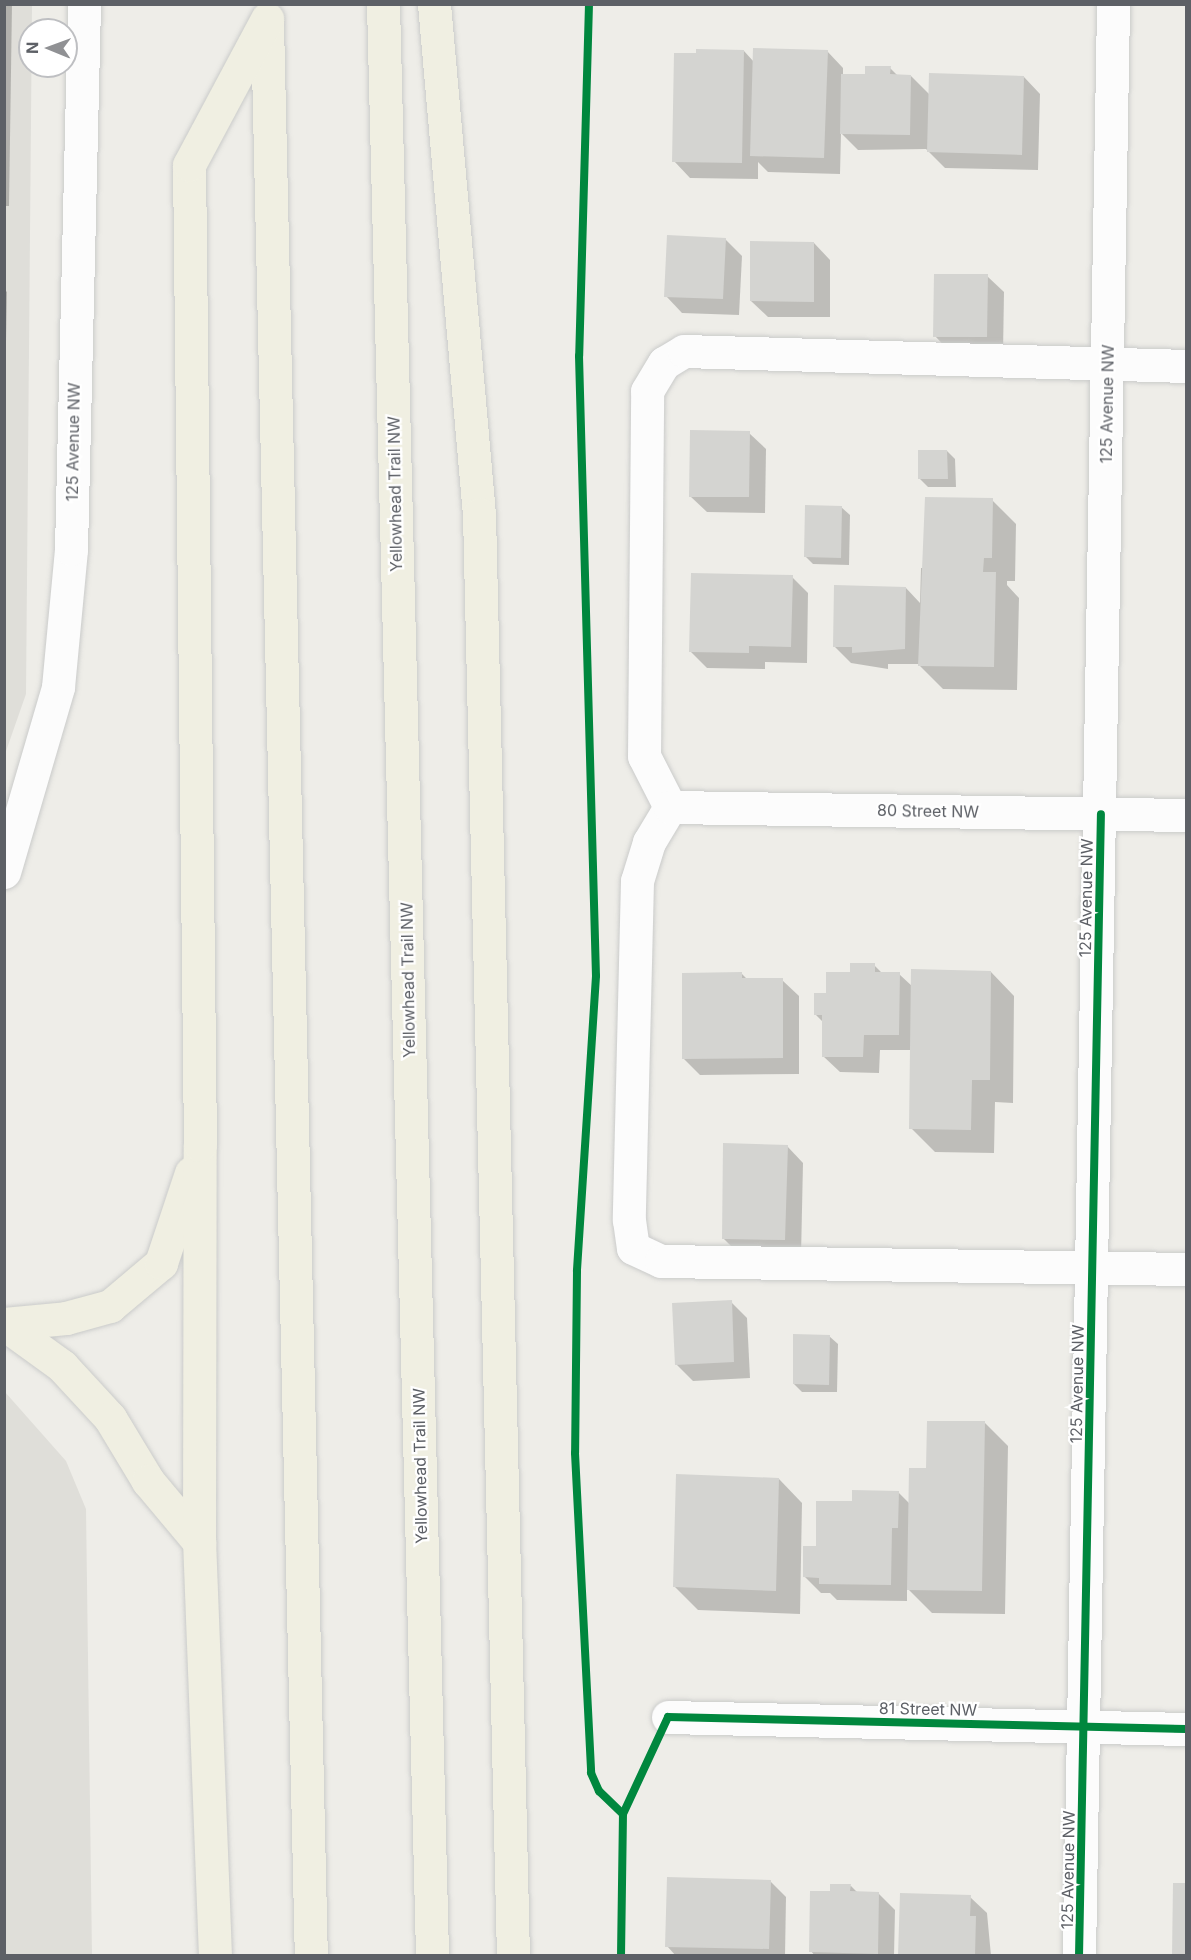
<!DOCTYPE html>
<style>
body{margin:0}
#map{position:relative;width:1191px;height:1960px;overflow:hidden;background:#eeede8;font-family:Inter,sans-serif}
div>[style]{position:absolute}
.industrial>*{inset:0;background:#dfded9}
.shadow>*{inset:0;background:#0003}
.building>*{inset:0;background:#d4d4d1}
.roads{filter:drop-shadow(0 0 2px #cacbca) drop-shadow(0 0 2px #cacbca)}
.minor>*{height:33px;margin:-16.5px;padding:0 16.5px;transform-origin:16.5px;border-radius:16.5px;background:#fcfcfc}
.highway>*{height:33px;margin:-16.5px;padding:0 16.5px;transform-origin:16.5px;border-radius:16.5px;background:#f0efe2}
.cycleway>*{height:8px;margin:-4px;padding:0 4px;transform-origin:4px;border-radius:4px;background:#00873e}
span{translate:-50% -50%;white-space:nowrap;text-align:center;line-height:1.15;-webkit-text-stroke:4.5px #fff;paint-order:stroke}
.street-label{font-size:16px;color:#5d6066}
.frame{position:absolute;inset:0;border:6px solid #5d6066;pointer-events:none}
.north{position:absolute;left:18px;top:18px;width:60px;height:60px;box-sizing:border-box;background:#fff;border:2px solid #bebfc2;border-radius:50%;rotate:271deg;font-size:16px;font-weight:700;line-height:24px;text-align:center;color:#5d6066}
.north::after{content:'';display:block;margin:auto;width:21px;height:27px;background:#909194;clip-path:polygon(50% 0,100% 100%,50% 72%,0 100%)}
</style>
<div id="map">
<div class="industrial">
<div style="clip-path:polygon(32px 4px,26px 694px,5px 754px,4px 5px)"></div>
<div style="clip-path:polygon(5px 1392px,66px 1461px,86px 1509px,92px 1955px,5px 1955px)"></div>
</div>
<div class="shadow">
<div style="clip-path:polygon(4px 4px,12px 4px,9px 206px,4px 206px)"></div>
<div style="clip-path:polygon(744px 51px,754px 62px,827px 51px,843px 68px,843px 76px,866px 76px,890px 68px,898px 76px,911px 76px,930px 95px,1024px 77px,1040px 94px,1038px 170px,945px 168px,926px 149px,858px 150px,841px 133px,840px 174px,768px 172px,758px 162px,758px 179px,690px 178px,674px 161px)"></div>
<div style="clip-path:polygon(725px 239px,742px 256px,739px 315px,682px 313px,666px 296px)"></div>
<div style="clip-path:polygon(814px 243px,830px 260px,830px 317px,768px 317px,751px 301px)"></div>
<div style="clip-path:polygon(987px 276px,1004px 292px,1003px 353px,951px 353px,935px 336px)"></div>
<div style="clip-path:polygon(4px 289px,7px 292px,4px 443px)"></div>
<div style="clip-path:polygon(749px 433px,766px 449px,765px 513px,707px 512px,690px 496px)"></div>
<div style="clip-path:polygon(947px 451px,955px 459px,956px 487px,928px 487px,920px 479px)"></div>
<div style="clip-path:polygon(992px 500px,1016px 524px,1015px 581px,1007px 581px,1007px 585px,1019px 598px,1017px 690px,943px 689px,918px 664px,888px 664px,888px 669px,851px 663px,834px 646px,906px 588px,920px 603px,921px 568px,926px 568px)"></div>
<div style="clip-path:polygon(841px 507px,850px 515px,849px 565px,813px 564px,805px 556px)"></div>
<div style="clip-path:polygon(792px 577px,808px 593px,807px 663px,765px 662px,765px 669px,707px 668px,690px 651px)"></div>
<div style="clip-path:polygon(874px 965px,883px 974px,899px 974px,913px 987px,991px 972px,1014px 996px,1013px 1103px,995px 1102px,994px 1153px,935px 1152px,911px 1128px,912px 1050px,880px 1050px,879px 1073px,840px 1072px,823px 1056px,824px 1023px,816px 1015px,828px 994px,851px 973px)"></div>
<div style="clip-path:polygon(742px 974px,748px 980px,782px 980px,799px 996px,799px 1074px,700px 1075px,684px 1059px)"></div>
<div style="clip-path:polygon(787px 1146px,803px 1163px,801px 1256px,740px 1255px,723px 1238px)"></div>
<div style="clip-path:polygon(731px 1302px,747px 1318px,750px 1378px,693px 1381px,676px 1364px)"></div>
<div style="clip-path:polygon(829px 1336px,838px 1344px,837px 1392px,802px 1392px,794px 1384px)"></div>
<div style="clip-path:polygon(985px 1423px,1008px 1446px,1005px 1614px,932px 1613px,907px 1588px,907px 1601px,837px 1600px,830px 1593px,821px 1593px,805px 1577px,818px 1547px,854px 1503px,898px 1492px,910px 1504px,928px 1469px)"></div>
<div style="clip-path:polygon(779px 1479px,802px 1503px,800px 1614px,698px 1610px,675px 1587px)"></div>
<div style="clip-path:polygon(770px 1881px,786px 1897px,785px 1956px,676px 1956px,667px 1946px)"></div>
<div style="clip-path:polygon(1174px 1884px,1186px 1884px,1186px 1956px,1174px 1956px)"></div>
<div style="clip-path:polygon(851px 1886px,858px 1893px,879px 1894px,895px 1910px,894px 1956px,815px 1956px,811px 1951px,832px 1893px)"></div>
<div style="clip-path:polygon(970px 1897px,987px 1913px,991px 1956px,900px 1956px)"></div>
</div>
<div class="building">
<div style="clip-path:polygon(753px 48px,828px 50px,824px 158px,750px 156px)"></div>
<div style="clip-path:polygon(696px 49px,744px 50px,742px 163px,672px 162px,674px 53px,696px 53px)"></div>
<div style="clip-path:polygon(865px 66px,891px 66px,890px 74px,911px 75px,910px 135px,840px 134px,841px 74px,865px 74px)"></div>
<div style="clip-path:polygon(929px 73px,1024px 76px,1022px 155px,927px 152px)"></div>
<div style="clip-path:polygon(667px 235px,726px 238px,723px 299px,664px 297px)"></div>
<div style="clip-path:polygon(750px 241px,814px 242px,814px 302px,750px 301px)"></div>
<div style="clip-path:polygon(934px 274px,988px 274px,987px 337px,933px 337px)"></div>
<div style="clip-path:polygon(690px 430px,750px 431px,749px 497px,689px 497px)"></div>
<div style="clip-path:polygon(918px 450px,947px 450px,948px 479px,918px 479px)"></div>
<div style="clip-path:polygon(925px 497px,993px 498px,992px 558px,984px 558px,983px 572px,996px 572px,994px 667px,918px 666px)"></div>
<div style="clip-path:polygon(805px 505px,842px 506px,841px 558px,804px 557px)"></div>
<div style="clip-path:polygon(691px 573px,793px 575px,791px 647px,749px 646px,749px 653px,689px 652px)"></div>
<div style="clip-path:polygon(834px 585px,906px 587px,905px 649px,852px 653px,852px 647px,833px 647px)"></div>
<div style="clip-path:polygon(850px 963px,875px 963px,875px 972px,900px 972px,899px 1035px,864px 1035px,863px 1057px,822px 1057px,822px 1015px,814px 1015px,814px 993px,826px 993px,826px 972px,850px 972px)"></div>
<div style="clip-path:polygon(911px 969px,991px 971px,990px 1080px,972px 1080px,971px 1130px,909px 1129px)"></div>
<div style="clip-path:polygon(742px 972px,742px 978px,783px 978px,783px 1058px,682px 1059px,682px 973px)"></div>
<div style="clip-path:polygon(723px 1143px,788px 1145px,785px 1240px,722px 1239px)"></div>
<div style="clip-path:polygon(732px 1300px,734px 1362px,675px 1365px,672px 1303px)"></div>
<div style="clip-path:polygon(793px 1334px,830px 1335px,829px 1385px,793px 1384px)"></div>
<div style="clip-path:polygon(927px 1421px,985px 1421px,982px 1591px,907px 1590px,909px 1468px,926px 1468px)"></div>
<div style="clip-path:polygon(676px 1474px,779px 1478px,776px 1591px,673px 1587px)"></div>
<div style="clip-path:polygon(852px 1490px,899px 1491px,898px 1528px,892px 1528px,891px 1585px,819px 1584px,819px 1578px,803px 1577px,803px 1546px,816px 1546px,816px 1501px,852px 1501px)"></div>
<div style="clip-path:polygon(667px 1877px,771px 1880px,769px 1949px,665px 1947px)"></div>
<div style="clip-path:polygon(1173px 1883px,1186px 1883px,1186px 1956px,1172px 1956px)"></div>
<div style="clip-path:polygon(830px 1884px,851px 1884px,850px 1891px,879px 1892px,878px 1954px,809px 1952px,810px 1891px,830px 1891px)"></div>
<div style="clip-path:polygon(900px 1893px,971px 1895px,970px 1916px,976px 1916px,975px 1956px,898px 1956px)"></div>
</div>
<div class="roads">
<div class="minor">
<div style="left:670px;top:807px;width:41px;rotate:121deg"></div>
<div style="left:649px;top:842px;width:41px;rotate:107.1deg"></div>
<div style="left:637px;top:881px;width:339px;rotate:91.4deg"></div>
<div style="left:629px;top:1220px;width:28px;rotate:82deg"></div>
<div style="left:633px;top:1248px;width:31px;rotate:25deg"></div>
<div style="left:661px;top:1261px;width:525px;rotate:0.87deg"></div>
<div style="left:670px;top:807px;width:57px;rotate:-117deg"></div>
<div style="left:644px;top:756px;width:365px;rotate:-89.5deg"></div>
<div style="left:647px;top:391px;width:33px;rotate:-59deg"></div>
<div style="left:664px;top:363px;width:23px;rotate:-31deg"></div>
<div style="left:684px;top:351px;width:502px;rotate:1.71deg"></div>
<div style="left:670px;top:807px;width:516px;rotate:0.89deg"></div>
<div style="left:4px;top:872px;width:193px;rotate:-73.7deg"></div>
<div style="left:58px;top:687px;width:139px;rotate:-84.6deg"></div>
<div style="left:71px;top:549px;width:545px;rotate:-88.63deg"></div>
<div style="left:668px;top:1717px;width:518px;rotate:1.33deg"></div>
<div style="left:1079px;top:1956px;width:1952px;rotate:-89deg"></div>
</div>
<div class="highway">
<div style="left:383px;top:4px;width:1953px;rotate:88.56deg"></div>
<div style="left:434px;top:4px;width:512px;rotate:84.96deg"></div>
<div style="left:479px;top:514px;width:1442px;rotate:88.65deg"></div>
<div style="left:267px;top:23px;width:1934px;rotate:88.7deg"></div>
<div style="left:4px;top:1324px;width:62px;rotate:-5.5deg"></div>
<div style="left:66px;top:1318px;width:46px;rotate:-15.3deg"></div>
<div style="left:110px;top:1306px;width:67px;rotate:-40.1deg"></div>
<div style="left:161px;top:1263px;width:95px;rotate:-71.6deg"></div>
<div style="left:4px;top:1324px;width:72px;rotate:35.9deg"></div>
<div style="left:62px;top:1366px;width:71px;rotate:47.3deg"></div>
<div style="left:110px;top:1418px;width:74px;rotate:58.9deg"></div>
<div style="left:148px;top:1481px;width:80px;rotate:50.1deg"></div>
<div style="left:215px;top:1956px;width:414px;rotate:-92.2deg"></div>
<div style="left:199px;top:1542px;width:397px;rotate:-89.9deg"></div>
<div style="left:200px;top:1145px;width:980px;rotate:-90.64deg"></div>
<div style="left:189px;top:165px;width:166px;rotate:-61.9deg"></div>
</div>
</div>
<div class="cycleway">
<div style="left:589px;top:4px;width:352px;rotate:91.6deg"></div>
<div style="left:579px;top:356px;width:620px;rotate:88.43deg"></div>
<div style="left:596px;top:976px;width:296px;rotate:93.7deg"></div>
<div style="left:577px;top:1271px;width:182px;rotate:90.6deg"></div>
<div style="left:575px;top:1453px;width:320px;rotate:87.1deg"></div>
<div style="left:591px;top:1773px;width:20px;rotate:66deg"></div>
<div style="left:599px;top:1791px;width:33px;rotate:44deg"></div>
<div style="left:621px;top:1956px;width:142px;rotate:-89.2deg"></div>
<div style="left:623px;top:1814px;width:107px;rotate:-65.1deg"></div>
<div style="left:668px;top:1717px;width:518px;rotate:1.33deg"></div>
<div style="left:1079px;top:1956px;width:1142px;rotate:-88.9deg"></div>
</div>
<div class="street-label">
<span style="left:1107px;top:404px;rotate:-89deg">125 Avenue NW</span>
<span style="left:73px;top:442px;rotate:-89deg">125 Avenue NW</span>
<span style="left:395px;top:494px;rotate:-91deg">Yellowhead Trail NW</span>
<span style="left:928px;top:811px;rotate:1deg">80 Street NW</span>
<span style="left:1086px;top:898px;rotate:-89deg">125 Avenue NW</span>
<span style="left:408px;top:980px;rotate:-91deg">Yellowhead Trail NW</span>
<span style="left:1077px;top:1384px;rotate:-89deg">125 Avenue NW</span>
<span style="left:420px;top:1466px;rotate:-91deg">Yellowhead Trail NW</span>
<span style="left:928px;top:1709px;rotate:1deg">81 Street NW</span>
<span style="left:1068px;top:1870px;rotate:-89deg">125 Avenue NW</span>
</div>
<div class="frame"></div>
<div class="north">N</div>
</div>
